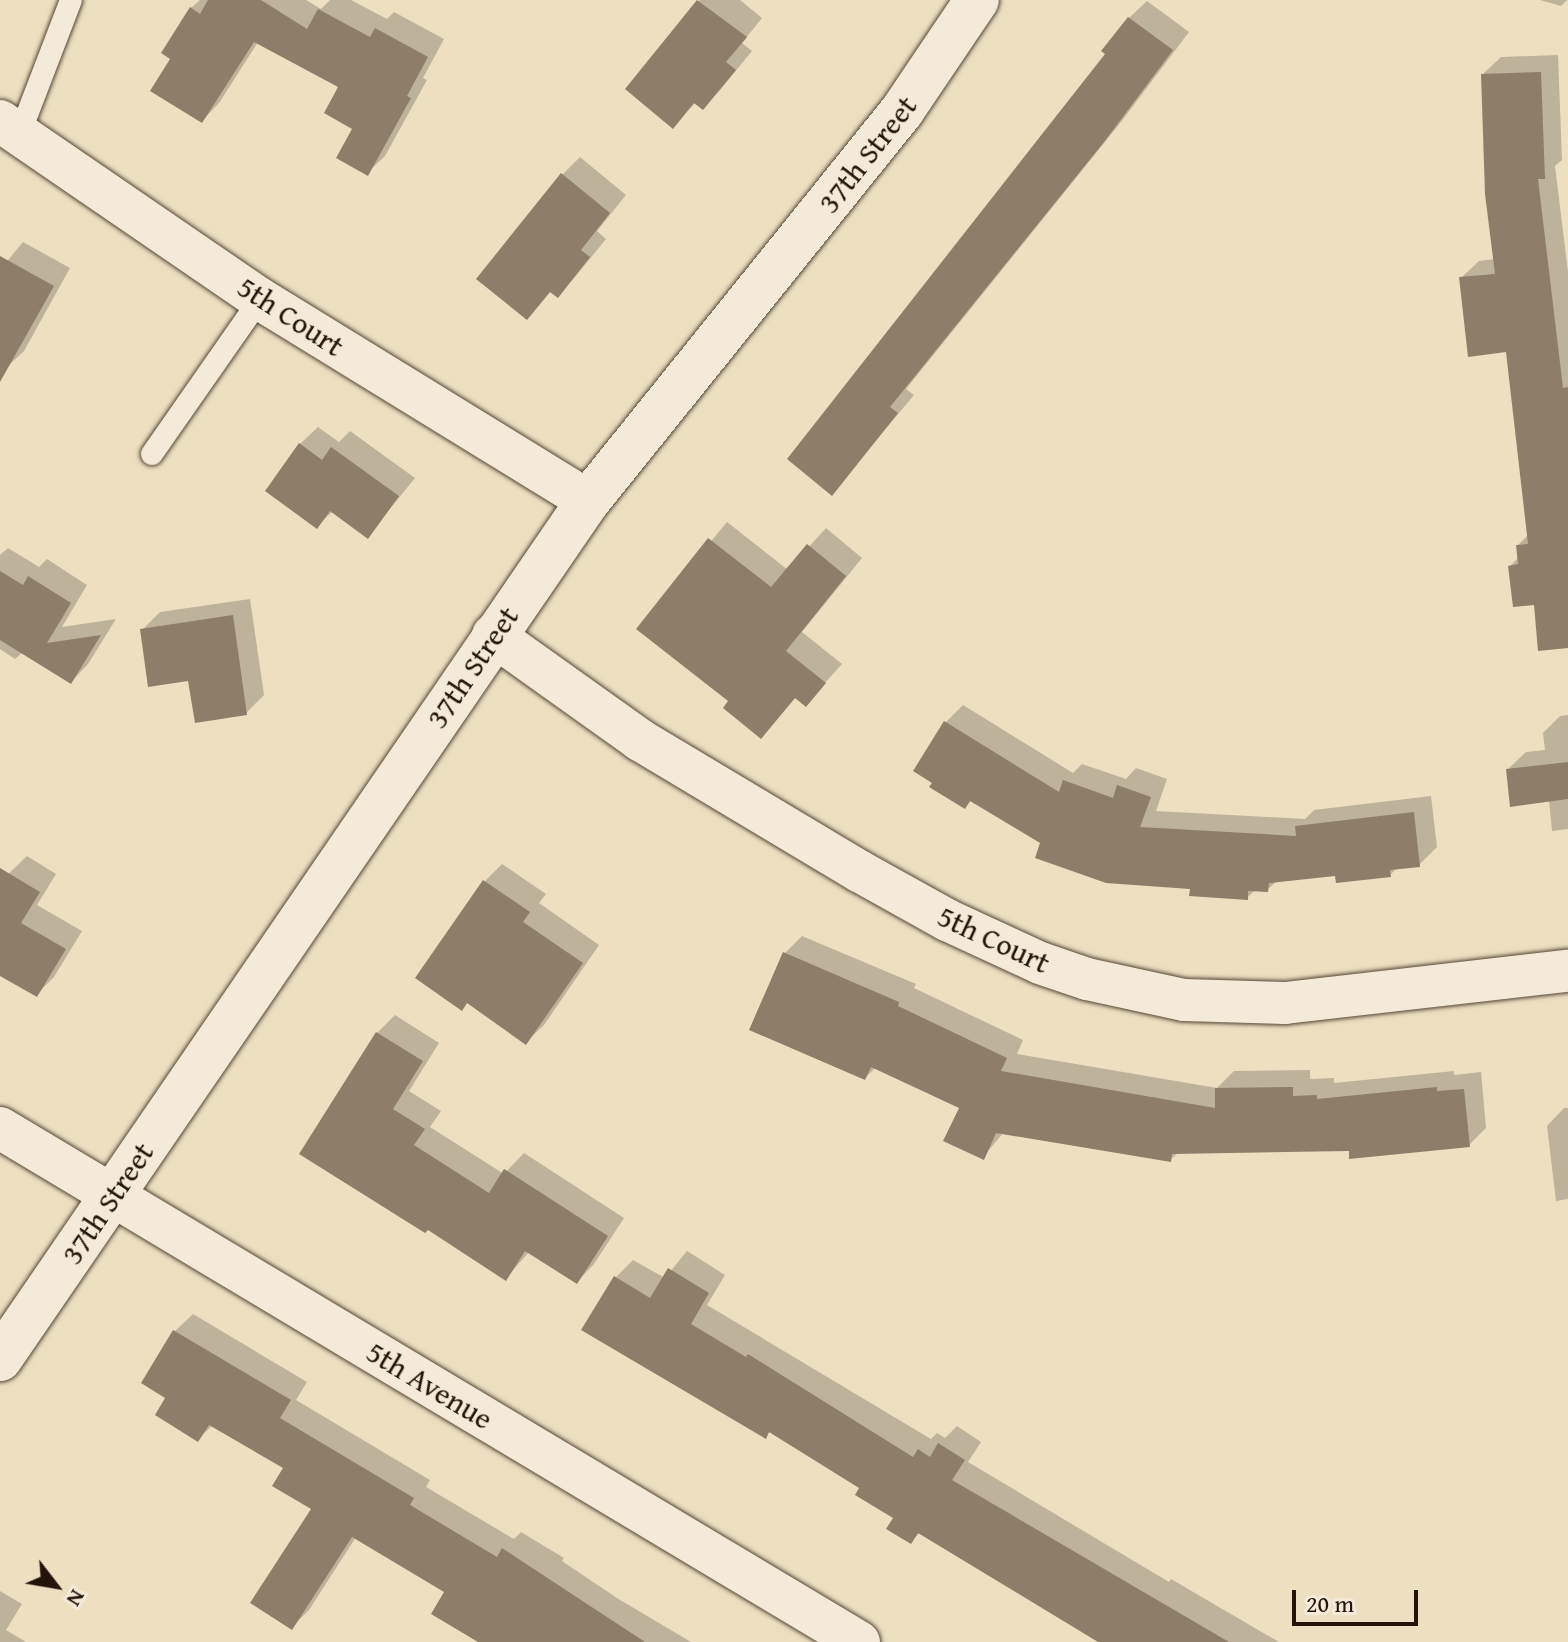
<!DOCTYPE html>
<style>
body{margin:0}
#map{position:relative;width:1568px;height:1642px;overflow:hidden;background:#ece0c1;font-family:"Gentium Book Plus",serif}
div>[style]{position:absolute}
.shadow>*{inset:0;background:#0003}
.building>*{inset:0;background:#8c7e68}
.roads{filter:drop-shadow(0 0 2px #554736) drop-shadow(0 0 2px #554736)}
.service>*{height:22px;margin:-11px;padding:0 11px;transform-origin:11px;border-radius:11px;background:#f3ebd7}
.minor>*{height:42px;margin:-21px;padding:0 21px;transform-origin:21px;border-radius:21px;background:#f3ebd7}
.tertiary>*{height:44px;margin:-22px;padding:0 22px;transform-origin:22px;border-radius:22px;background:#f3ebd7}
span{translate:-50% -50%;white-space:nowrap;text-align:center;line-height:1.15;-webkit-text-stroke:7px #f3ebd7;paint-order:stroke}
.street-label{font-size:30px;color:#231408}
.north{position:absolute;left:16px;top:1546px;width:80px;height:80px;-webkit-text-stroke:6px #f3ebd7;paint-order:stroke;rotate:121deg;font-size:22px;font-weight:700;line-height:32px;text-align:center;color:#231408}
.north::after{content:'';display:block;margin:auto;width:28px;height:36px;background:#231408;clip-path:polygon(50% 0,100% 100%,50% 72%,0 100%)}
.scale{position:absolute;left:1292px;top:1590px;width:126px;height:36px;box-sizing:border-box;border:4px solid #231408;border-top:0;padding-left:10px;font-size:24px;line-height:28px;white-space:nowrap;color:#231408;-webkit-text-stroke:6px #f3ebd7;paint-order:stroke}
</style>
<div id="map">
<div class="shadow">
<div style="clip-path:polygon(200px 0,306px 0,321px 9px,330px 0,351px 0,387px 19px,394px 12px,444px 39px,423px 78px,427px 80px,385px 156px,367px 173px,341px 86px,258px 42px,219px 103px,202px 121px,173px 58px,191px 8px)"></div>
<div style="clip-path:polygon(700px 0,740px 0,762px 18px,742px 43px,752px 51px,720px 90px,703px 108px,696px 102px,673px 126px,627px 89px)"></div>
<div style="clip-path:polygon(1540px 0,1567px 0,1561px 6px)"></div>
<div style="clip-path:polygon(1147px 1px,1189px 32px,1121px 122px,906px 389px,914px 395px,832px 493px,1129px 18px)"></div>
<div style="clip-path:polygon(1558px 55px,1562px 160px,1555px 166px,1568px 272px,1568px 646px,1510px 566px,1519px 557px,1518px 545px,1529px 534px,1507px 350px,1461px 278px,1479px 261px,1495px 259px,1483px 74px,1501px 57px)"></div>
<div style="clip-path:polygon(580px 157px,626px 195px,597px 231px,606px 239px,575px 277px,558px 295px,552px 290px,527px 317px,562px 175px)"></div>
<div style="clip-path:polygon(23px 242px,70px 268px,24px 351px,6px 368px,0 365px,0 270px)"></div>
<div style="clip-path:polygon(318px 427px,339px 442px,350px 431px,415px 478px,368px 536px,333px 511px,317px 526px,300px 444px)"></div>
<div style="clip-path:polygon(727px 522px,788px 570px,826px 528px,862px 558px,802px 632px,842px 664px,806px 704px,796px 697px,761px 736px,731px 701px,639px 628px)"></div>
<div style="clip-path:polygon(8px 548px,39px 567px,47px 559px,87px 585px,62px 627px,116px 619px,88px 664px,71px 682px,23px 652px,15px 659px,0 649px,0 555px)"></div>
<div style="clip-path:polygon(250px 599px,264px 695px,246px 713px,190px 679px,142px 630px,160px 612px)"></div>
<div style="clip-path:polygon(963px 705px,1073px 773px,1082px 764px,1126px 779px,1136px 768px,1167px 779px,1156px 811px,1305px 819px,1314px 810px,1431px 796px,1437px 847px,1419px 865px,1398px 867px,1390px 875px,1337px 874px,1278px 880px,1267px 890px,1255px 890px,1247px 898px,1192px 887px,1043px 842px,972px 800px,965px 806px,945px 723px)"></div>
<div style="clip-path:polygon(1568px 715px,1568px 829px,1552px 831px,1549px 800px,1508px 769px,1526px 752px,1545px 750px,1543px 733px,1560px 716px)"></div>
<div style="clip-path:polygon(27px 856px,56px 874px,37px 905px,82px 931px,54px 977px,36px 995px,0 973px,0 882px)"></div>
<div style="clip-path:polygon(502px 864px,546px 894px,539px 903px,599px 945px,544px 1025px,526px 1042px,468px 1002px,462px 1008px,485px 881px)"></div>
<div style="clip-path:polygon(802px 936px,916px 984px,914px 988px,1023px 1040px,1017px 1054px,1217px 1088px,1234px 1071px,1310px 1070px,1310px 1079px,1334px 1078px,1334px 1083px,1454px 1071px,1454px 1075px,1481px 1072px,1486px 1128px,1469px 1145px,1179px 1152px,1170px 1160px,1004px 1132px,983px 1157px,961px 1107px,876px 1067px,865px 1078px,785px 953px)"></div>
<div style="clip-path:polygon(395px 1015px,439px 1043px,409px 1091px,441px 1111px,430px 1127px,504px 1174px,524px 1153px,624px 1218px,594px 1264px,577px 1282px,529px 1252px,506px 1278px,428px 1228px,301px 1154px,377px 1033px)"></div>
<div style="clip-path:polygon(1564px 1108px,1568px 1108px,1568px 1199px,1556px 1201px,1547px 1126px)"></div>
<div style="clip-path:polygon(687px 1251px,725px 1275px,707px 1305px,931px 1439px,937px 1433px,945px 1438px,957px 1426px,981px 1442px,968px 1462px,1169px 1582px,1171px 1579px,1279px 1642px,1112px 1642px,920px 1532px,911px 1542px,896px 1517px,862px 1487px,771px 1431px,765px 1436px,616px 1277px,633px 1260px,665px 1278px)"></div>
<div style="clip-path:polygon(193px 1314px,307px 1382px,296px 1400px,430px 1480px,426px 1487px,514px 1539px,521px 1532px,564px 1558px,562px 1561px,617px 1598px,691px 1642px,482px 1642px,447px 1591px,356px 1537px,309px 1610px,292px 1627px,314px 1509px,285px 1467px,213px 1425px,198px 1439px,168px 1397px,175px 1331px)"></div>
<div style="clip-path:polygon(0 1591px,22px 1604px,6px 1630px,26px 1642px,0 1642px)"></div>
</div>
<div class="building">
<div style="clip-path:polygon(208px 0,261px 0,307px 29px,318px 9px,370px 37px,375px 28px,428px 57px,407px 96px,411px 98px,368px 176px,336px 158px,352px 129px,324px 113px,338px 87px,254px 42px,202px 123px,150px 91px,170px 59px,161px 53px,190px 7px,200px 14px)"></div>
<div style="clip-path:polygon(697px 0,747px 37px,726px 62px,736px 70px,703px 110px,694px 103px,673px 129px,625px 89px)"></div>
<div style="clip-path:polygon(1128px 17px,1173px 50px,1104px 142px,890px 407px,898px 413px,832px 496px,787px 459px,1105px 54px,1101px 51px)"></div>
<div style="clip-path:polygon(1541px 72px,1545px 179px,1538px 179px,1563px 388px,1568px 387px,1568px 648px,1538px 651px,1534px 605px,1513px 607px,1508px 566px,1518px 564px,1516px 545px,1528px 544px,1506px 352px,1468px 357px,1459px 277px,1495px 274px,1485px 194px,1481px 74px)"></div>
<div style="clip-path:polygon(561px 173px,610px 213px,581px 250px,590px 257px,558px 298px,550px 292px,527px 320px,476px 279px)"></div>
<div style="clip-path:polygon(0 256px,54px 286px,0 382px)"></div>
<div style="clip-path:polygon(299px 443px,322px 460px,331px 447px,399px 496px,368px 539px,330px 511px,317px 529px,265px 491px)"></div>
<div style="clip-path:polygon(708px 538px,771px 587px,807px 544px,846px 576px,786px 651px,826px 683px,806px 707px,795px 698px,761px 739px,723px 708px,728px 701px,636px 629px)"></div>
<div style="clip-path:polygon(0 571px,23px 585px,28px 576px,71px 603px,47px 643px,101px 635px,71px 684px,0 640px)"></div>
<div style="clip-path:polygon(233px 615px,247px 715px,195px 723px,188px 681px,148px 687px,140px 629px)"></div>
<div style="clip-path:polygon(944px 721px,1059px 792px,1063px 780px,1113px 798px,1117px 785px,1151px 797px,1140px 827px,1296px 836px,1295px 826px,1414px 812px,1420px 867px,1390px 870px,1391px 877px,1336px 883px,1335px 876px,1269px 883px,1268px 892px,1248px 891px,1248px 900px,1189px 896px,1190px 889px,1106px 883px,1035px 858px,1040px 843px,970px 801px,965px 809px,929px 787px,932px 783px,913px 771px)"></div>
<div style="clip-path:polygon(1568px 762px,1568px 799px,1510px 807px,1506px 769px)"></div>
<div style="clip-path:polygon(0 868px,40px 892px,21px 923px,66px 949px,37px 997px,0 976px)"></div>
<div style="clip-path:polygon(483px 880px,530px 912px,523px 922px,583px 963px,526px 1045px,467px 1003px,462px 1011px,415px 978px)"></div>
<div style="clip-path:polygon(783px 952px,899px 1002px,898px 1006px,1007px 1058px,1001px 1071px,1215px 1108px,1215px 1088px,1293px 1087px,1293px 1096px,1317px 1095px,1317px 1099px,1437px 1087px,1437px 1091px,1464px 1089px,1470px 1147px,1349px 1159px,1349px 1151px,1172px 1154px,1171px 1162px,996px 1133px,984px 1160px,943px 1141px,959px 1108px,871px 1067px,865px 1080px,749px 1030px)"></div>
<div style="clip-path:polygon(376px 1032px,423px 1061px,393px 1109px,425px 1129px,414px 1145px,489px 1193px,504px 1169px,608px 1236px,577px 1284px,525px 1251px,506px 1281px,428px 1230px,425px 1233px,299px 1154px)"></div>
<div style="clip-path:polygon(668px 1268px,709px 1293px,691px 1324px,746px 1357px,748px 1354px,913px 1457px,918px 1449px,930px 1457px,938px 1443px,965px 1460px,952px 1480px,1229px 1642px,1098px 1642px,918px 1533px,911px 1544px,886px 1529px,893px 1518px,855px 1495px,859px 1488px,769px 1432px,766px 1439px,581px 1330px,614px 1276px,650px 1298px)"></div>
<div style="clip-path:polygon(173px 1330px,291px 1400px,280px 1418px,414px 1498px,410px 1505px,497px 1557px,502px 1548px,645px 1642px,478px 1642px,431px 1614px,444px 1592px,352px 1537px,292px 1630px,250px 1603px,311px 1509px,272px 1486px,283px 1468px,209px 1425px,198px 1442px,155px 1415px,165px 1398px,141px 1383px)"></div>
</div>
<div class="roads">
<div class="service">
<div style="left:20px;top:133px;width:142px;rotate:-69deg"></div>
<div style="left:152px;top:454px;width:189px;rotate:-55.1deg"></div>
</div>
<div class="minor">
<div style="left:0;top:121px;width:315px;rotate:34.4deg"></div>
<div style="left:260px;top:299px;width:385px;rotate:31.6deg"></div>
<div style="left:493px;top:635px;width:181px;rotate:35.5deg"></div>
<div style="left:640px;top:740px;width:255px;rotate:30.9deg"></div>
<div style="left:859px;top:871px;width:101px;rotate:29.1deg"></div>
<div style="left:947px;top:920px;width:102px;rotate:24.8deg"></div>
<div style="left:1040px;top:963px;width:50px;rotate:18.8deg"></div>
<div style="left:1087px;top:979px;width:99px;rotate:12.2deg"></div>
<div style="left:1184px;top:1000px;width:101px;rotate:1.7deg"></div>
<div style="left:1285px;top:1003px;width:285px;rotate:-6.5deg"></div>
<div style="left:0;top:1128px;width:1001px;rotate:30.9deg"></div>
</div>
<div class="tertiary">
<div style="left:0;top:1359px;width:1040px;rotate:-55.58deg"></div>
<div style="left:588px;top:501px;width:501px;rotate:-51.16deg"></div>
<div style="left:902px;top:111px;width:134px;rotate:-56deg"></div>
</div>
</div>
<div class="street-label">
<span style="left:867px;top:154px;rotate:-52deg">37th Street</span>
<span style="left:291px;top:316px;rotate:33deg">5th Court</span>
<span style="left:472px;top:667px;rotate:-56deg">37th Street</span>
<span style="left:994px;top:939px;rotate:25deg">5th Court</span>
<span style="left:107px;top:1203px;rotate:-56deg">37th Street</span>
<span style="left:430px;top:1385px;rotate:31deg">5th Avenue</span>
</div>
<div class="north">N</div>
<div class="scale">20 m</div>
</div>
